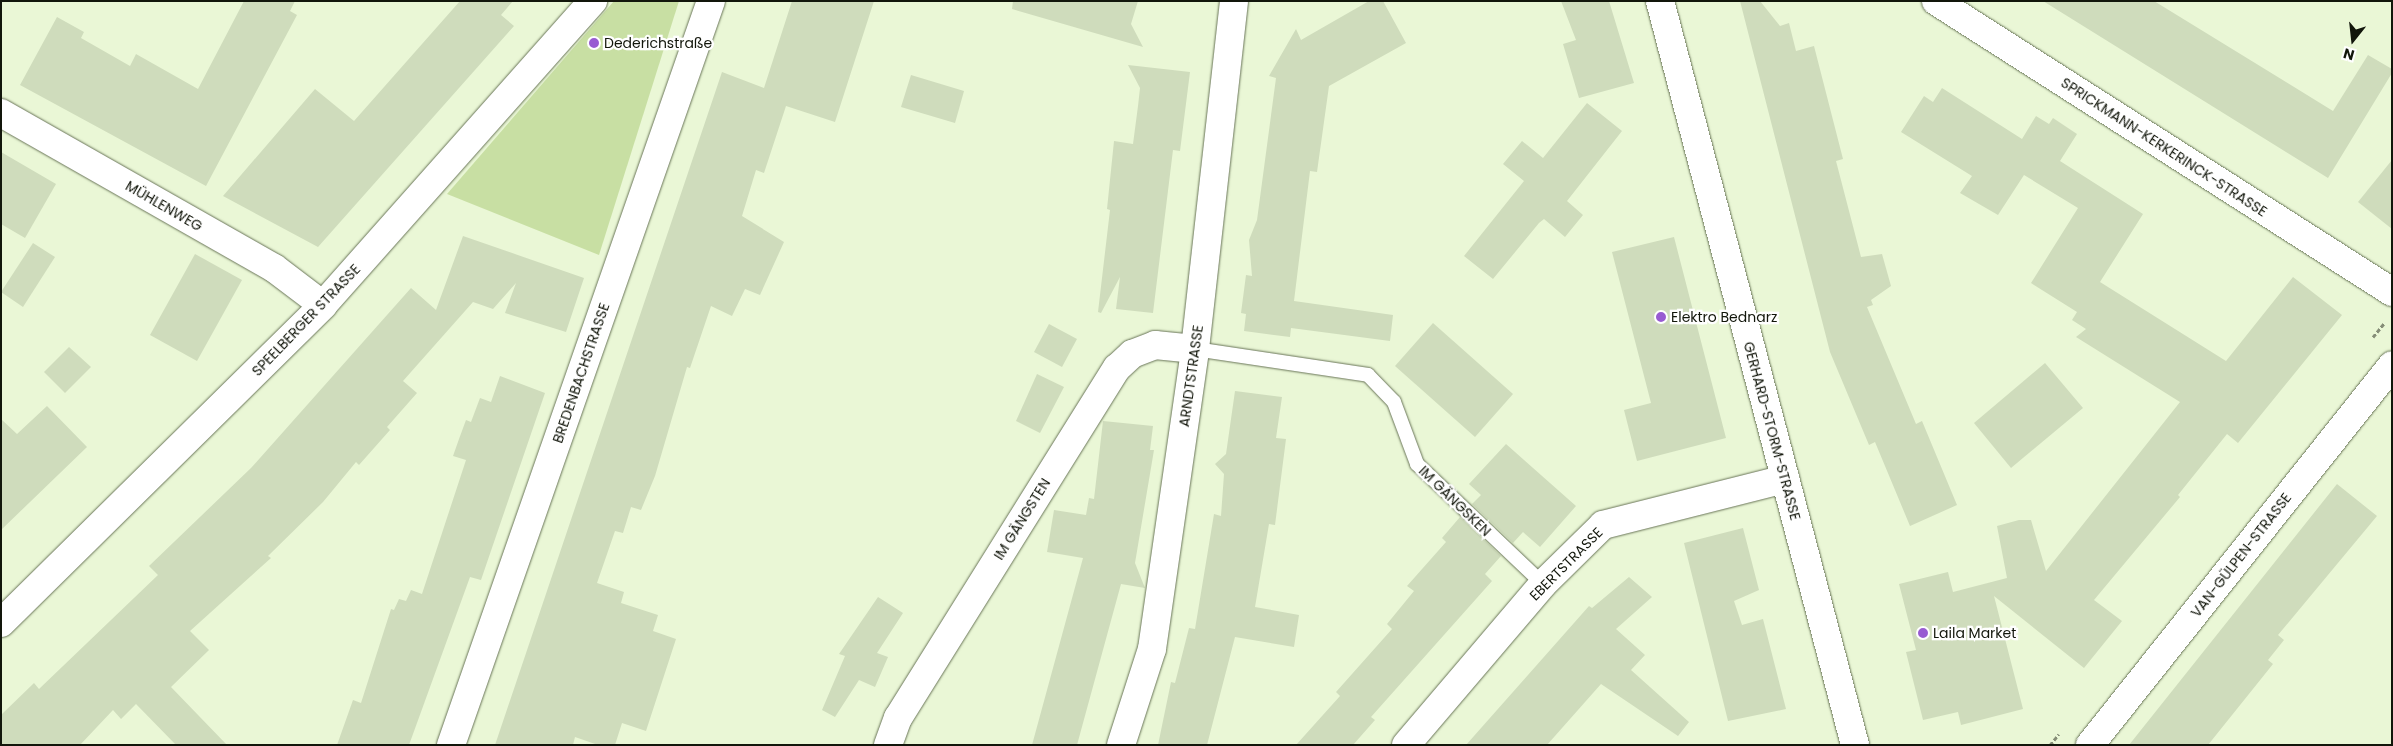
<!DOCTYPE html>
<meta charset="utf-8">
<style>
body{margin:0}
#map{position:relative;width:2393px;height:746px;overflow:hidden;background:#eaf7d6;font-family:Poppins,sans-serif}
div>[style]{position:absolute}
.green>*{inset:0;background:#c8dfa3}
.building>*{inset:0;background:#cfdcbc}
.path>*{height:3px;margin-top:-1.5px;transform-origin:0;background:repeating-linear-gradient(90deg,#858d77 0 4px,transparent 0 6.5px)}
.roads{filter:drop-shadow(0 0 1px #697558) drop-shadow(0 0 1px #697558)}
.lane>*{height:14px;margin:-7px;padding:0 7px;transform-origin:7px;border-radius:7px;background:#fff}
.street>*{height:28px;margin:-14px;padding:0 14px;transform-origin:14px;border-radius:14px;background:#fff}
.dots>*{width:14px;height:14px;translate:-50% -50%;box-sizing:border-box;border:2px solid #fff;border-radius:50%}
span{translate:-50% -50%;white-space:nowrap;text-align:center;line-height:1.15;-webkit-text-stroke:4.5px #fff;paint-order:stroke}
.poi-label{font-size:14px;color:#12160b}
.left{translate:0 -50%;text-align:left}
.street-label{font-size:14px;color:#12160b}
.frame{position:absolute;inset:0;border:2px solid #12160b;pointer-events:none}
.north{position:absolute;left:2328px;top:15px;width:50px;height:50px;-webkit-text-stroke:4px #fff;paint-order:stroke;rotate:196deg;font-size:14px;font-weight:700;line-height:20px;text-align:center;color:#12160b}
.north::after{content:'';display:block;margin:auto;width:18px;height:22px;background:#12160b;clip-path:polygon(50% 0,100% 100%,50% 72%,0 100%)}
</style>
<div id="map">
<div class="green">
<div style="clip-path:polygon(614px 1px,679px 1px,599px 255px,447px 194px)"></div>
</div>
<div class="building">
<div style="clip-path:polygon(244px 1px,295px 1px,290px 11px,297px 15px,206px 186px,20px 85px,57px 17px,84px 32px,81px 38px,130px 66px,136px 54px,198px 89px)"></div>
<div style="clip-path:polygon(460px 1px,513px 1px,501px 15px,514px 26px,318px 247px,223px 196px,315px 89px,354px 121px)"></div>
<div style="clip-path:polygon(792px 1px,874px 1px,835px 122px,786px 106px,764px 173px,756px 170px,742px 216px,784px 242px,760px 295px,745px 289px,732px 316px,711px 306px,690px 368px,687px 367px,655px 476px,641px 510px,631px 507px,623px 533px,615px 531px,597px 583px,624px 592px,621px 603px,658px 615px,653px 631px,676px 639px,646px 731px,622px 723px,615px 745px,598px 745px,575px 737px,573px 745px,495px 745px,722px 72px,764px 88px)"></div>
<div style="clip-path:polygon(1013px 1px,1138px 1px,1131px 24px,1143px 47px,1012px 9px)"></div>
<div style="clip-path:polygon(1369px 1px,1383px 1px,1406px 43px,1329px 86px,1317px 172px,1310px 171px,1294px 301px,1393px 315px,1390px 341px,1291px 328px,1290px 337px,1244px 331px,1246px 314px,1241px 313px,1246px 275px,1252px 276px,1249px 240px,1257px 220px,1276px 78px,1269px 76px,1296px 29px,1301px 40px)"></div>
<div style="clip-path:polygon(1561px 1px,1609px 1px,1634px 83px,1579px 98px,1563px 44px,1576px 40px)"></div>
<div style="clip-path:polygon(1740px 1px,1760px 1px,1780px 26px,1789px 23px,1796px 51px,1814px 46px,1843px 159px,1836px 161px,1861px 257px,1882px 254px,1891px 286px,1871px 300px,1873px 305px,1867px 307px,1916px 424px,1922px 421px,1957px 505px,1910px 526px,1875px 442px,1869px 445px,1830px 352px)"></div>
<div style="clip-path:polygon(2043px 1px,2154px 1px,2333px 111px,2368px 55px,2392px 69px,2392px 73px,2328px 178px)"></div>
<div style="clip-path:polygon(1128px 65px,1190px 72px,1180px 151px,1173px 150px,1153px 313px,1116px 309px,1120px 277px,1101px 313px,1098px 312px,1110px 210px,1107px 209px,1114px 141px,1133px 144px,1138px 106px,1140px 88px)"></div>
<div style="clip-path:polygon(911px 75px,964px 91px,955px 123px,901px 107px)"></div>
<div style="clip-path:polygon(1942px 88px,2022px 139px,2036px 116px,2049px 124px,2053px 118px,2077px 134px,2060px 161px,2143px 214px,2100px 282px,2226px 361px,2293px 277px,2342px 315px,2238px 443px,2227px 434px,2178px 495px,2180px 497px,2094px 600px,2122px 621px,2084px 668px,1994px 596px,2023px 709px,1961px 725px,1958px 712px,1923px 720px,1906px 652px,1916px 650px,1899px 584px,1948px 572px,1953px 592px,2007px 578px,1997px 526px,2019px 520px,2031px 520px,2046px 571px,2180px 402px,2076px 337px,2086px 329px,2072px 320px,2077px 312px,2031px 283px,2078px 208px,2024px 175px,1998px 215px,1960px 193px,1972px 176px,1901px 132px,1924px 96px,1933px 102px)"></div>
<div style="clip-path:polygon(1587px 103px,1622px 131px,1567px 201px,1583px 215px,1565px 237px,1544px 219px,1539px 223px,1493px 279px,1464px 256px,1524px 181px,1503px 164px,1522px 141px,1543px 158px)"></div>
<div style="clip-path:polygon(1px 152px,56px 184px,25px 238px,1px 224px)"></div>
<div style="clip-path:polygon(2392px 160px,2392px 229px,2358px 202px)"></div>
<div style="clip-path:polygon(463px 236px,584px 278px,566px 332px,505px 313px,516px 283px,493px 309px,473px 302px,403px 381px,417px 393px,387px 427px,390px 430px,359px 465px,356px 462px,323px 502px,268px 556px,271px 558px,190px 631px,209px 650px,171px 687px,227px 745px,176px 745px,136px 704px,121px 719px,113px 710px,80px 745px,1px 745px,1px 715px,34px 683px,39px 689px,158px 575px,149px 566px,251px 468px,411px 288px,436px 310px)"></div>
<div style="clip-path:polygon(1674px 237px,1726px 438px,1637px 461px,1624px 410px,1651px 403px,1612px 252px)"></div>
<div style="clip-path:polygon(33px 243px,55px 257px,23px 307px,1px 292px)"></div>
<div style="clip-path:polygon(195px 254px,242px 280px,197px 361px,150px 335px)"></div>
<div style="clip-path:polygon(1433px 323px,1513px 394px,1475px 437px,1395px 366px)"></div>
<div style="clip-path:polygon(1049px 324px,1077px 339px,1062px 367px,1034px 352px)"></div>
<div style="clip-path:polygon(69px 347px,91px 367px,65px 393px,44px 372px)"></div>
<div style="clip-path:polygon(2045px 363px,2083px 408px,2011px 468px,1974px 423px)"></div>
<div style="clip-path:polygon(1037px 374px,1064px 387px,1040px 433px,1016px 421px)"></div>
<div style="clip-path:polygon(500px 376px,545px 393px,481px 580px,470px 577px,409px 745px,337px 745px,353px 700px,361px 703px,391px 609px,394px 610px,399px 599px,406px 601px,411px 590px,422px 594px,466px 460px,453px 456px,459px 439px,466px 420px,471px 422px,480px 398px,491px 402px)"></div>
<div style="clip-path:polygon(1235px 391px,1282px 397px,1276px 438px,1286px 439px,1275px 525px,1269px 524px,1255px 607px,1299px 615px,1294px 647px,1235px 637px,1207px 745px,1158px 745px,1171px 682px,1175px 683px,1189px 628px,1195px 629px,1214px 514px,1221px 516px,1224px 474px,1215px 464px,1226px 454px)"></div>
<div style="clip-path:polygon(47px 406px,87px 447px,1px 530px,1px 419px,17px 434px)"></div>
<div style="clip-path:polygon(1103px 421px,1153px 426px,1150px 450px,1154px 450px,1135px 563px,1145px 588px,1121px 584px,1077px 745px,1032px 745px,1083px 558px,1047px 552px,1054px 510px,1086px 515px,1089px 498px,1094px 499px)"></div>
<div style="clip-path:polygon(1506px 444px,1576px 506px,1540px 547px,1523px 532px,1513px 543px,1472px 504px,1481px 495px,1469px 484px)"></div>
<div style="clip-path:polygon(2337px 484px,2377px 516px,2278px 635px,2284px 640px,2268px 660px,2273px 664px,2208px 745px,2129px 745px)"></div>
<div style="clip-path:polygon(1460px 517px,1501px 556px,1485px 574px,1492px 581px,1371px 717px,1375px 720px,1353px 745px,1296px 745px,1340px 696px,1336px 692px,1392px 629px,1387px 624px,1414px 591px,1407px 586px,1446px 542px,1442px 538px)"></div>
<div style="clip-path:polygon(1743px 528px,1759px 590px,1734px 601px,1742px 625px,1763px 619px,1786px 709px,1728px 721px,1684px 543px)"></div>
<div style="clip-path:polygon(1629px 577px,1652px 597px,1616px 629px,1645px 655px,1631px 670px,1689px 722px,1678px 736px,1601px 684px,1547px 745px,1466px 745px,1589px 606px,1592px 608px)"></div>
<div style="clip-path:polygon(878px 597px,903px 613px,877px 653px,888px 657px,875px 687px,859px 680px,835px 717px,822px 710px,845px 656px,839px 654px)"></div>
</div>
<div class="path">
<div style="left:2373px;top:337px;width:19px;rotate:-51deg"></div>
<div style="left:2050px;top:745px;width:14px;rotate:-51deg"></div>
</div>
<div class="roads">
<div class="lane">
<div style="left:1195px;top:349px;width:175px;rotate:8.5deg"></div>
<div style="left:1368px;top:375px;width:37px;rotate:46deg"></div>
<div style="left:1394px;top:402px;width:66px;rotate:69.6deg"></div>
<div style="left:1417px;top:464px;width:174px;rotate:43.6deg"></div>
</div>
<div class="street">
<div style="left:1660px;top:1px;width:769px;rotate:75.31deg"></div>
<div style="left:1936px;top:1px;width:541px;rotate:32.54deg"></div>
<div style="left:1px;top:113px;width:314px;rotate:29.6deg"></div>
<div style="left:274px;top:268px;width:61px;rotate:37.1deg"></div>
<div style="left:1px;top:623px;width:453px;rotate:-44.6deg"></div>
<div style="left:323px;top:305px;width:407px;rotate:-48.4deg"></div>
<div style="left:451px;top:745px;width:788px;rotate:-70.74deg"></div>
<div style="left:888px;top:745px;width:29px;rotate:-70deg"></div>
<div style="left:898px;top:718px;width:413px;rotate:-58deg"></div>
<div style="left:1117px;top:368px;width:21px;rotate:-43deg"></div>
<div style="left:1132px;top:354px;width:25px;rotate:-21deg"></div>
<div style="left:1155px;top:345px;width:40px;rotate:5.7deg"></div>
<div style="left:1121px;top:745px;width:101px;rotate:-72.1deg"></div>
<div style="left:1152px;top:649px;width:303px;rotate:-81.8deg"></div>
<div style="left:1195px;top:349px;width:350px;rotate:-83.6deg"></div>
<div style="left:1406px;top:745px;width:211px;rotate:-49.6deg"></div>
<div style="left:1543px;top:584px;width:84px;rotate:-44.5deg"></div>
<div style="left:1603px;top:525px;width:188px;rotate:-14.2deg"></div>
<div style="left:2090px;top:745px;width:485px;rotate:-51.5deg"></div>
</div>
</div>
<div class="dots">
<div style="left:594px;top:43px;background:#985bd2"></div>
<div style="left:1661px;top:317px;background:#985bd2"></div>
<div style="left:1923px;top:633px;background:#985bd2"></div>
</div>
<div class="poi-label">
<span class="left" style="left:604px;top:43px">Dederichstraße</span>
<span class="left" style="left:1671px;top:317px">Elektro Bednarz</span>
<span class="left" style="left:1933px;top:633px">Laila Market</span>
</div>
<div class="street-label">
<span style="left:2164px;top:147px;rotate:33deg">SPRICKMANN-KERKERINCK-STRASSE</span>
<span style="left:164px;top:206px;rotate:30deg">MÜHLENWEG</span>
<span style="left:306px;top:320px;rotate:-46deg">SPEELBERGER STRASSE</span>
<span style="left:581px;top:373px;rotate:-71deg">BREDENBACHSTRASSE</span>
<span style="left:1191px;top:376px;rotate:-82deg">ARNDTSTRASSE</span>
<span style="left:1772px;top:431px;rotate:75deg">GERHARD-STORM-STRASSE</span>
<span style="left:1455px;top:501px;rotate:44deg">IM GÄNGSKEN</span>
<span style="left:1022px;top:519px;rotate:-58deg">IM GÄNGSTEN</span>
<span style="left:2241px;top:555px;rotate:-52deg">VAN-GÜLPEN-STRASSE</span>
<span style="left:1566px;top:564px;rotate:-45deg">EBERTSTRASSE</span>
</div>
<div class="frame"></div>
<div class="north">N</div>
</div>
